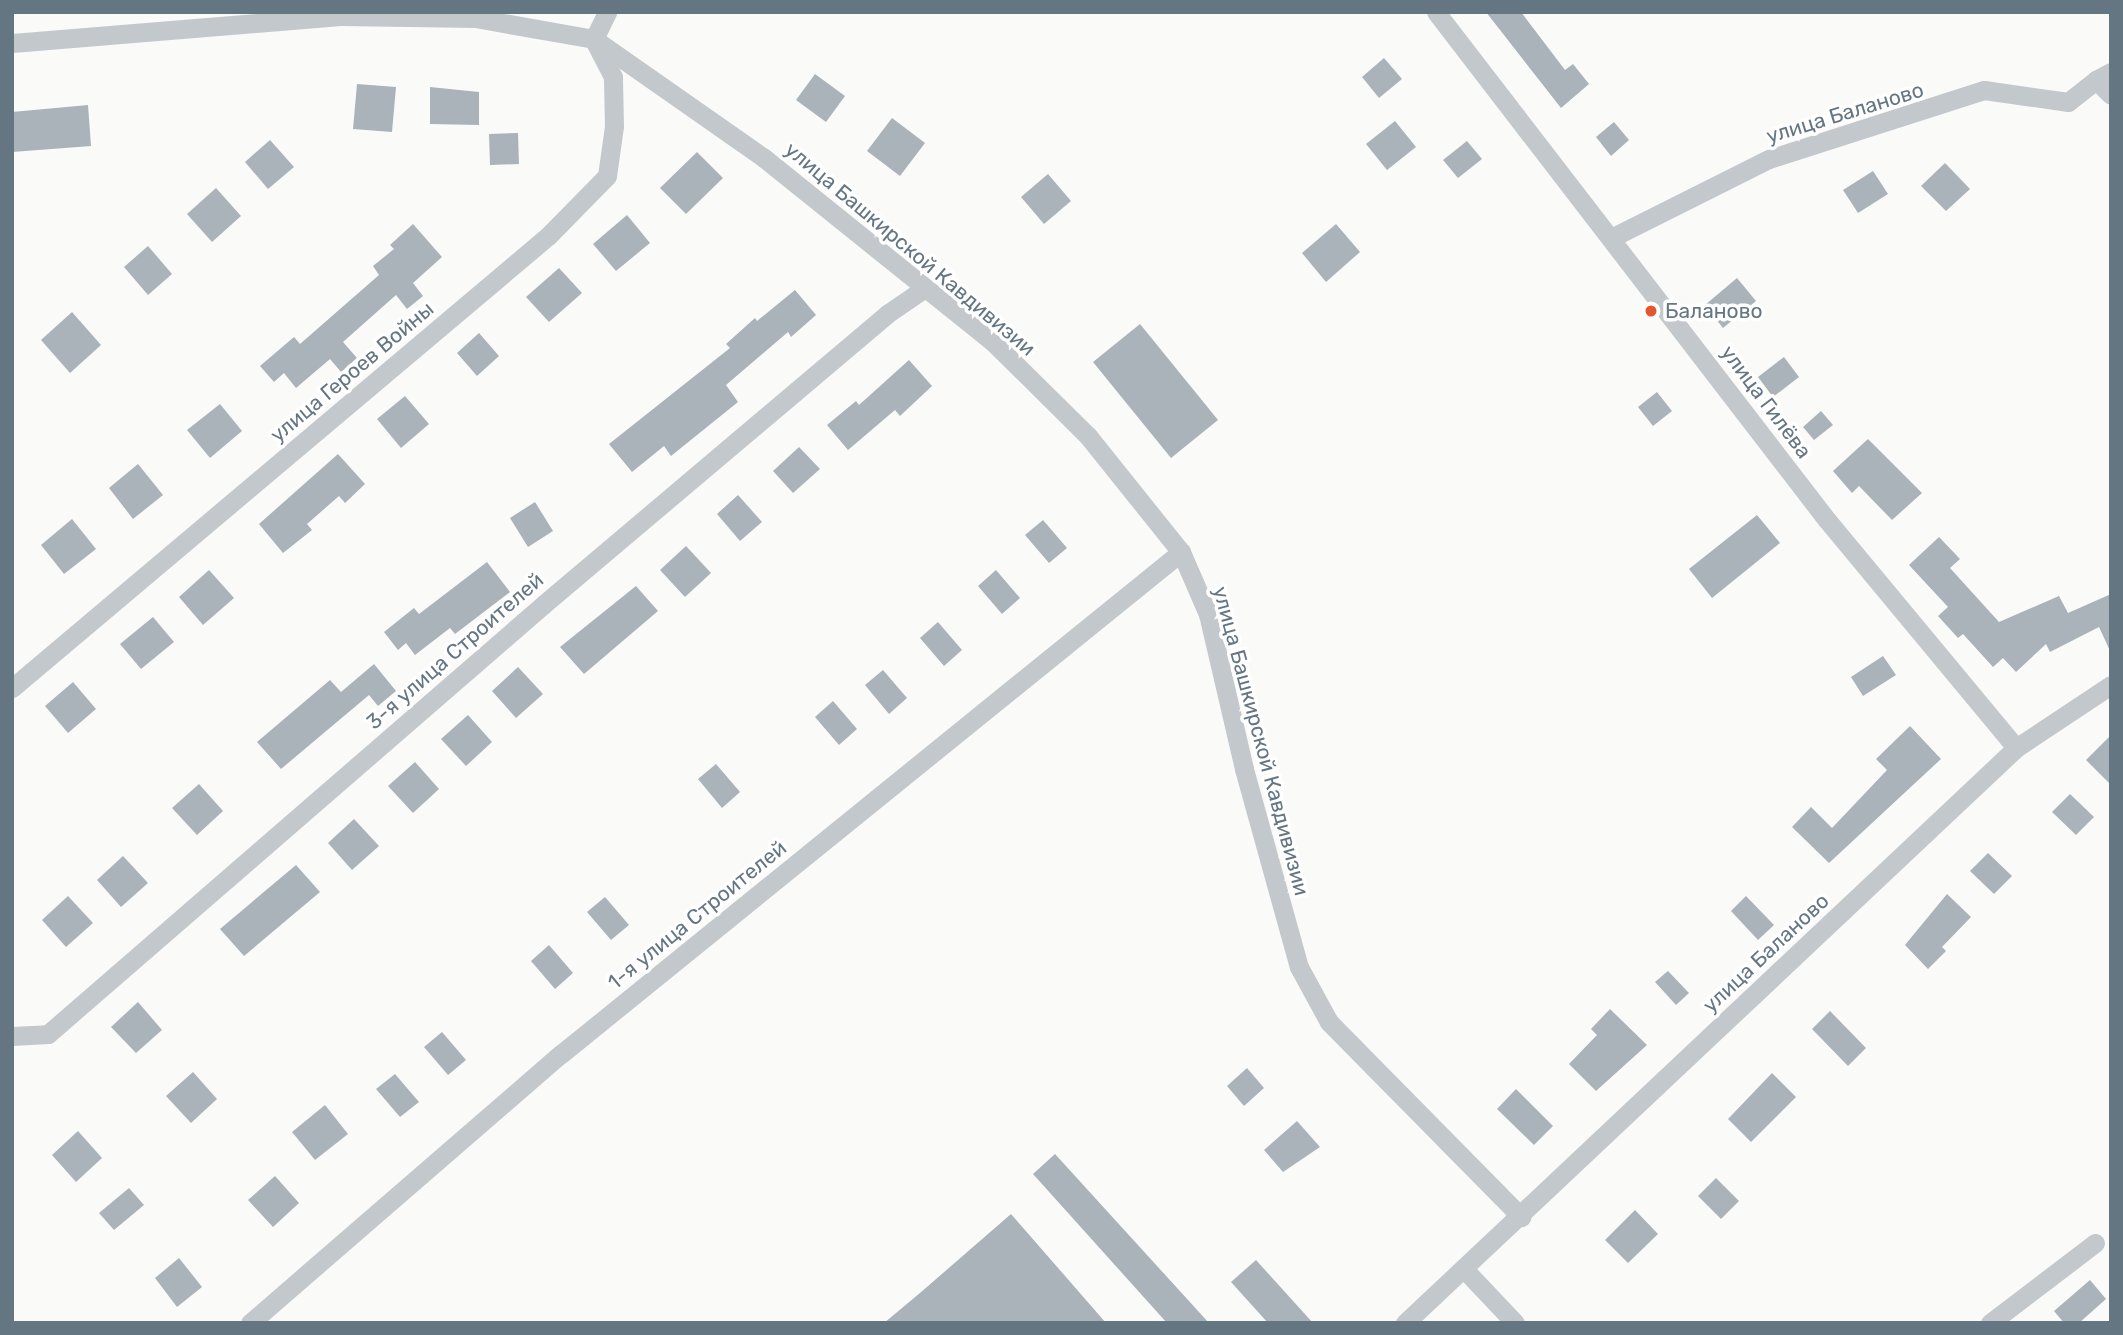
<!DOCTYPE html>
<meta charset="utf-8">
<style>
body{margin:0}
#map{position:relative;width:2123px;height:1335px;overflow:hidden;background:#fafaf8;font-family:Rubik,sans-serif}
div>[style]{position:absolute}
.building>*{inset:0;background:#aab3b9}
.minor>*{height:19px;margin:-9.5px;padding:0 9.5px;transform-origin:9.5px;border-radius:9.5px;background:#c3c8cc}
.dots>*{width:19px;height:19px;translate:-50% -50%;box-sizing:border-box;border:4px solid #fff;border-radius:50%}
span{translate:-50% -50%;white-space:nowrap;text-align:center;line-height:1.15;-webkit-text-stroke:7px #fff;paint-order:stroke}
.street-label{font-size:21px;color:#657683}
.poi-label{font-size:21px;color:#657683}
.left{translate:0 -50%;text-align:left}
.frame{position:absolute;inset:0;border:14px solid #657683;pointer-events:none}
</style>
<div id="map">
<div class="building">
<div style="clip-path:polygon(1486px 12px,1521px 12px,1565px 70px,1573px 64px,1589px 84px,1561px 108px)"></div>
<div style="clip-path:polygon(1384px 58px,1402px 79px,1379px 98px,1362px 77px)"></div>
<div style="clip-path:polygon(815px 74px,845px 96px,826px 122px,796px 100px)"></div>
<div style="clip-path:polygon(357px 84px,396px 87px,392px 132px,353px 129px)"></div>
<div style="clip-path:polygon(430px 87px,479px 92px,479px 125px,430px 124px)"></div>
<div style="clip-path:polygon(88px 105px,91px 146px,12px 152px,12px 112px)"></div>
<div style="clip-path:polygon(892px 118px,925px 143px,900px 176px,867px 151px)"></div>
<div style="clip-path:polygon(1395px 121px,1416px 147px,1387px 170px,1366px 144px)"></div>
<div style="clip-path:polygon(1614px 122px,1629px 140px,1611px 156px,1596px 137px)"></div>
<div style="clip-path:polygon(518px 133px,519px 164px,490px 165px,489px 134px)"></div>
<div style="clip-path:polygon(270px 140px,294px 167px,268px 189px,245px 162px)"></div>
<div style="clip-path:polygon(1467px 141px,1482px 159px,1458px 178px,1443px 160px)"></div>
<div style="clip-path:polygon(697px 152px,723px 178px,686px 214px,660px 188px)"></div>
<div style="clip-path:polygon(1945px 163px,1970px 189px,1946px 211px,1921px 186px)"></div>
<div style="clip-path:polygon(1873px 171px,1888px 194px,1858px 213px,1843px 190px)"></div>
<div style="clip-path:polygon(1048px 174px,1071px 201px,1044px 224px,1021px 197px)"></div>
<div style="clip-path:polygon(216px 188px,241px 216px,212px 242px,187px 214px)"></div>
<div style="clip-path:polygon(627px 215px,650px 243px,616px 271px,593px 244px)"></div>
<div style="clip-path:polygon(413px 224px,442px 257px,413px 283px,423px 296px,407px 309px,396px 295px,343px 342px,357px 358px,341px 372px,330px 359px,296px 388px,284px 373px,274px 382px,260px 366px,294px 337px,300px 344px,379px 275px,373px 266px,394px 249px,390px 245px)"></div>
<div style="clip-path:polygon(1336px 224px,1360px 252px,1326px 282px,1302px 253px)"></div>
<div style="clip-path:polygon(148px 246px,172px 274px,148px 295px,124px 267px)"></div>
<div style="clip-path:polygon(559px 268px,582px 293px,549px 322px,526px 297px)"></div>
<div style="clip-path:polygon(1737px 278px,1756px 301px,1723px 328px,1705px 305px)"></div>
<div style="clip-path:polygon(795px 290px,816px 315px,791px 337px,788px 332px,726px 385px,738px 402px,671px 456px,664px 446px,632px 472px,609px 444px,730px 348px,726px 344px,755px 318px,757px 321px)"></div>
<div style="clip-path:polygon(72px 312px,101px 345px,70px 373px,41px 340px)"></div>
<div style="clip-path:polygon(1140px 324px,1218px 420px,1171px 458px,1093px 362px)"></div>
<div style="clip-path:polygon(479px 333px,499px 356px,477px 376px,457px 353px)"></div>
<div style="clip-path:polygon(1784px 357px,1799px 377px,1773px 397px,1758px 377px)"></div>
<div style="clip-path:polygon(909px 360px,932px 386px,900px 416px,895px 410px,848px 450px,827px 425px,856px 401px,859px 405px)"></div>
<div style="clip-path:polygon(1657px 392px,1672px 411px,1653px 426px,1638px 407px)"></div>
<div style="clip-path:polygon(405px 396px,429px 424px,401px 448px,377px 419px)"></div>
<div style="clip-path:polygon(220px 404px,242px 431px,210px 458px,187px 430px)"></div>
<div style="clip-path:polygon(1821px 411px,1833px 425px,1814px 440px,1803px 427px)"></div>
<div style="clip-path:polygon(1868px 439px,1922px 493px,1892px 520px,1859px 486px,1852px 493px,1833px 471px)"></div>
<div style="clip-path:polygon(799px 447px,820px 469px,793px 493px,773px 471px)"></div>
<div style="clip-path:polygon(338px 454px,365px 484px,345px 503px,339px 496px,307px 524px,312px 530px,283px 553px,259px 524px)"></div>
<div style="clip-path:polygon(138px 464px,163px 495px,133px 519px,109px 488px)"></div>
<div style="clip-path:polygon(738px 495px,762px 522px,740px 541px,717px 514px)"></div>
<div style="clip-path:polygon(535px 502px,553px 531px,528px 547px,510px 518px)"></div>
<div style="clip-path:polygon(1757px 515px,1780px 543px,1712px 598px,1689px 569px)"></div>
<div style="clip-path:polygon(72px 519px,96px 549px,64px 574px,41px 545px)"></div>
<div style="clip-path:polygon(1043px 520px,1067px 548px,1049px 563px,1025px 535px)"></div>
<div style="clip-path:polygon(1939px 537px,1960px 559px,1950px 568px,1999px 622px,2059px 596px,2068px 613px,2111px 594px,2111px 653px,2099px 627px,2050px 652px,2046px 644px,2016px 672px,2003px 658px,1993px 667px,1963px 634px,1958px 638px,1938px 616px,1948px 607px,1909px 565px)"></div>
<div style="clip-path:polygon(686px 546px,711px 573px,685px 597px,660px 570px)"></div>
<div style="clip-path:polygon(487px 562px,510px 592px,455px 634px,450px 628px,415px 655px,406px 643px,398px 650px,384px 632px,414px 608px,419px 614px)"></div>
<div style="clip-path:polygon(209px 570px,234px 598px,203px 625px,179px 597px)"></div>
<div style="clip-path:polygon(996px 570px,1020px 598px,1002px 614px,978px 586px)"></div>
<div style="clip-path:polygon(636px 586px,658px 611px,584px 674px,560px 647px)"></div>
<div style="clip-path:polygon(153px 617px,174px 642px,141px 669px,120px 644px)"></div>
<div style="clip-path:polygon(938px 622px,962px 650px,944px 666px,920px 638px)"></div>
<div style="clip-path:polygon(1883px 656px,1896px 675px,1863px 696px,1851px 677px)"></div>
<div style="clip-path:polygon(374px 664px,396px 691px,378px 706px,369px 695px,281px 769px,257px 742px,330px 680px,341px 692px)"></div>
<div style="clip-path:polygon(518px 667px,543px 694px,516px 718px,492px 691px)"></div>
<div style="clip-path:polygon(883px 670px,907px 698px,889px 714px,865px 685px)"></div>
<div style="clip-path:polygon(73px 682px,96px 709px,68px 733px,45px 706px)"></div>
<div style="clip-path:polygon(833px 701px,857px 729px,839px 745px,815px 717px)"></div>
<div style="clip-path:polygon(468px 715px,492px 742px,466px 766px,441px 739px)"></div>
<div style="clip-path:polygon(1910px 726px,1941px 759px,1829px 863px,1792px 827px,1811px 807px,1832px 828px,1887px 770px,1876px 759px)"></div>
<div style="clip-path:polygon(2111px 735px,2111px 785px,2086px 760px)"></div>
<div style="clip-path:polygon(415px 762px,439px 789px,413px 813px,388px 786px)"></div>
<div style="clip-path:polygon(716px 764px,740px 792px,722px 808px,698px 779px)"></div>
<div style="clip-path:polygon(199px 784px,223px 811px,197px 835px,172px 808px)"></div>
<div style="clip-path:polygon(2070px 794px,2094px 817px,2076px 835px,2052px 812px)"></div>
<div style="clip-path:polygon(354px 819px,379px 846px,352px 870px,328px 843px)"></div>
<div style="clip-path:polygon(1988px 853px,2012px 876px,1994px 894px,1970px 871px)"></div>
<div style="clip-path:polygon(123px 856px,148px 883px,121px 907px,97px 880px)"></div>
<div style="clip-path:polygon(296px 865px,320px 892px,244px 956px,220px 929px)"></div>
<div style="clip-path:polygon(1947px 894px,1971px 917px,1942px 947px,1946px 951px,1928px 969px,1905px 945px)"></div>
<div style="clip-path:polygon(68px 896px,93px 923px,66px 947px,42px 920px)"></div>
<div style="clip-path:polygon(1746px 896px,1774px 925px,1758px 940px,1731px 911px)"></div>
<div style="clip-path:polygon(605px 897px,629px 925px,611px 940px,587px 912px)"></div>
<div style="clip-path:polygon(549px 945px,573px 973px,555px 989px,531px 961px)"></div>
<div style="clip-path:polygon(1668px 971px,1689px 993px,1676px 1005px,1655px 982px)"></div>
<div style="clip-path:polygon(138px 1002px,162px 1030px,136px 1053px,111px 1027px)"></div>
<div style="clip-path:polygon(1610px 1009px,1647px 1045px,1596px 1091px,1569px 1064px,1597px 1035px,1591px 1029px)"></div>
<div style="clip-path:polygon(1830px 1011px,1866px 1048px,1848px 1066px,1812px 1029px)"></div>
<div style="clip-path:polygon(442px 1032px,466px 1060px,448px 1075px,424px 1047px)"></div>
<div style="clip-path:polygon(1247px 1068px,1264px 1088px,1244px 1106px,1227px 1086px)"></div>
<div style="clip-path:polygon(193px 1072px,217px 1099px,191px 1123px,166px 1096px)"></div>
<div style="clip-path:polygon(1772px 1073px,1796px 1097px,1751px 1142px,1728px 1119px)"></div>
<div style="clip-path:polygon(395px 1074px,419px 1102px,400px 1117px,376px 1089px)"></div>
<div style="clip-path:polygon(1516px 1089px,1553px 1126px,1534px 1145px,1497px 1109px)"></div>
<div style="clip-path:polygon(325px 1105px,348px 1134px,315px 1160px,292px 1132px)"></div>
<div style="clip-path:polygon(1297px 1121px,1320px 1147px,1283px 1172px,1264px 1150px)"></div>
<div style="clip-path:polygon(78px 1131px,102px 1158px,76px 1182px,52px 1155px)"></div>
<div style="clip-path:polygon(1055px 1154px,1209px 1323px,1167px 1323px,1033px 1174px)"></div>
<div style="clip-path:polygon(275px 1176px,299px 1203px,273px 1227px,248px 1200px)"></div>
<div style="clip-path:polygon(1716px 1178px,1739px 1201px,1721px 1219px,1698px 1196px)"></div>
<div style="clip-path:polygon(129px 1188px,144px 1205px,114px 1230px,99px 1213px)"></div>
<div style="clip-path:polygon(1635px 1210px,1658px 1234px,1628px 1263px,1605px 1240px)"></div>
<div style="clip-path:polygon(1011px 1214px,1106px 1323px,884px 1323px,920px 1293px)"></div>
<div style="clip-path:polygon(179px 1258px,202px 1287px,177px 1307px,155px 1278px)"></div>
<div style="clip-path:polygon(1256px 1260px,1313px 1323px,1268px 1323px,1231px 1282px)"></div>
<div style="clip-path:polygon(2090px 1280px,2106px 1299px,2079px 1323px,2064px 1323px,2054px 1311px)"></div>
</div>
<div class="minor">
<div style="left:1436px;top:12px;width:641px;rotate:52.42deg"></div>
<div style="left:1827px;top:520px;width:296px;rotate:50.3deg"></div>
<div style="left:594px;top:39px;width:30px;rotate:-64deg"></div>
<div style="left:12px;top:43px;width:329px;rotate:-4.7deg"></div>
<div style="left:340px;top:16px;width:135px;rotate:0.8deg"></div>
<div style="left:475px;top:18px;width:121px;rotate:10deg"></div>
<div style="left:594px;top:39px;width:208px;rotate:35deg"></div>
<div style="left:764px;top:158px;width:292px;rotate:38.8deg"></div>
<div style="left:992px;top:341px;width:135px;rotate:44.7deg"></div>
<div style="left:1088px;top:436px;width:149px;rotate:51.3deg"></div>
<div style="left:1181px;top:552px;width:68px;rotate:66.5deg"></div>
<div style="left:1208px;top:614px;width:159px;rotate:76.9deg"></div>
<div style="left:1244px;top:769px;width:205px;rotate:74.5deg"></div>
<div style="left:1299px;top:967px;width:63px;rotate:61.4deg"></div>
<div style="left:1329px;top:1022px;width:274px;rotate:45.4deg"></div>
<div style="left:2111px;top:72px;width:17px;rotate:152deg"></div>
<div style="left:2096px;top:80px;width:21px;rotate:45deg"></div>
<div style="left:1613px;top:237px;width:174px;rotate:-26.6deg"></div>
<div style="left:1769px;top:159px;width:226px;rotate:-17.8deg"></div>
<div style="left:1984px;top:90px;width:85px;rotate:8.1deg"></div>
<div style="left:2068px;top:102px;width:36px;rotate:-38deg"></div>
<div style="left:12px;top:688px;width:701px;rotate:-40.14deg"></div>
<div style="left:548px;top:236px;width:84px;rotate:-45.5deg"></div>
<div style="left:607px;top:176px;width:50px;rotate:-82deg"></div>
<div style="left:614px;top:126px;width:49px;rotate:-91.2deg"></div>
<div style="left:613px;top:77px;width:42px;rotate:-117.2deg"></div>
<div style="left:12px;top:1036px;width:36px;rotate:-3deg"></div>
<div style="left:48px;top:1034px;width:656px;rotate:-40.92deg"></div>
<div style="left:544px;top:604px;width:449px;rotate:-40.2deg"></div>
<div style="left:887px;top:314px;width:46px;rotate:-34.4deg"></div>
<div style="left:1464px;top:1269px;width:74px;rotate:46.6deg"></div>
<div style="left:250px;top:1323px;width:411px;rotate:-40.9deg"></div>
<div style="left:561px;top:1054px;width:798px;rotate:-39deg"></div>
<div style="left:1405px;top:1323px;width:839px;rotate:-43.26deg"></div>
<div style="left:2016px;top:748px;width:114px;rotate:-33.6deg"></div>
<div style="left:1990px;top:1323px;width:132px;rotate:-37.3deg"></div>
</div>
<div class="dots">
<div style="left:1651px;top:311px;background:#e4572e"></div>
</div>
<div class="street-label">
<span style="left:1845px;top:113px;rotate:-17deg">улица Баланово</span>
<span style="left:910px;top:249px;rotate:40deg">улица Башкирской Кавдивизии</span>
<span style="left:352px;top:372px;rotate:-40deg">улица Героев Войны</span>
<span style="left:1766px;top:402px;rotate:53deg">улица Гилёва</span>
<span style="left:455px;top:651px;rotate:-41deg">3-я улица Строителей</span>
<span style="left:1261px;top:741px;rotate:75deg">улица Башкирской Кавдивизии</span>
<span style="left:697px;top:915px;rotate:-39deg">1-я улица Строителей</span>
<span style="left:1766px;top:953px;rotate:-43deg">улица Баланово</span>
</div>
<div class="poi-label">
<span class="left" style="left:1665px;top:311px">Баланово</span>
</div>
<div class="frame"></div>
</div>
